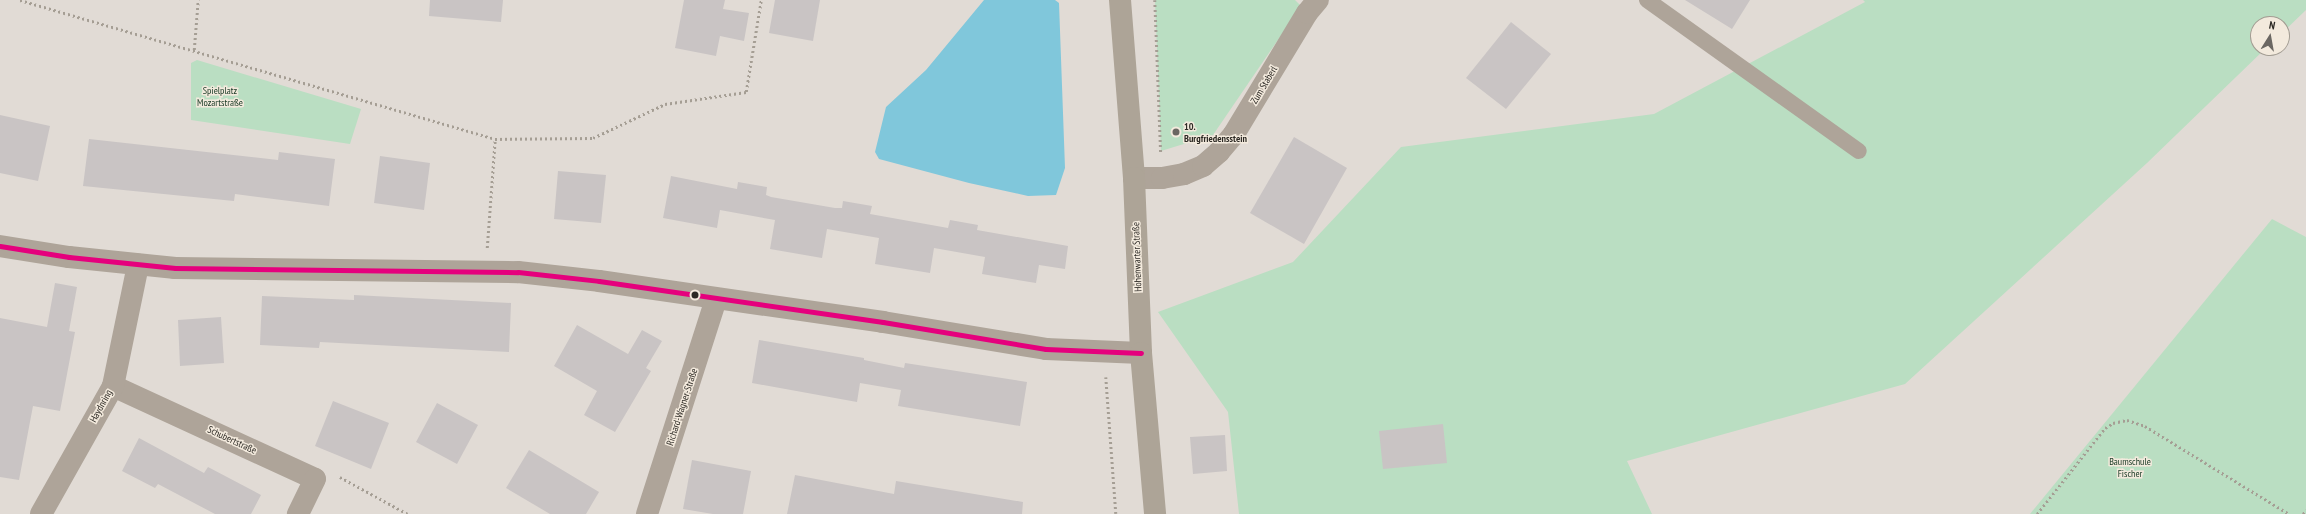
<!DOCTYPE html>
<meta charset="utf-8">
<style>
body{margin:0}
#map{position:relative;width:2306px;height:514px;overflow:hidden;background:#e1dbd5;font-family:"PT Sans Narrow",sans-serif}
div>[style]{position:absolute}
.green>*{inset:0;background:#badec2}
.water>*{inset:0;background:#80c7db}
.building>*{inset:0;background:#c9c4c4}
.path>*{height:2.5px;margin-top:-1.25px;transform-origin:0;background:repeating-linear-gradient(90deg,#a59e94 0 2px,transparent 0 5px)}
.lane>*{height:16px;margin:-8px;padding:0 8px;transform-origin:8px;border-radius:8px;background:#aea499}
.street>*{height:22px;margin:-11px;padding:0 11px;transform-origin:11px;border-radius:11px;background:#aea499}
.secondary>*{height:22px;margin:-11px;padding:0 11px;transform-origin:11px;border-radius:11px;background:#ada497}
.bus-1>*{height:5px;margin:-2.5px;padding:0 2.5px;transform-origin:2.5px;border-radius:2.5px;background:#e5007d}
.dots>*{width:11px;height:11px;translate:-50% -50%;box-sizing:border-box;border:2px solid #f3eadd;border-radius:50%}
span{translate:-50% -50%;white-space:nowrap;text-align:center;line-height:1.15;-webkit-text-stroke:3px #f3eadd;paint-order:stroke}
.street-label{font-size:10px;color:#2c2924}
.park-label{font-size:10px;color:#163823}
.poi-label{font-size:10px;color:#2c2924;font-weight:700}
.left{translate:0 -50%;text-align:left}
.north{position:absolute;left:2250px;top:16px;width:40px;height:40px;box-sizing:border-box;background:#f3eadd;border:1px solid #a39d93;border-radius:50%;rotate:11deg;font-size:11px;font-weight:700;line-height:16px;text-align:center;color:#2c2924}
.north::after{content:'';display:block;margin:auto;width:14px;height:18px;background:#6b6762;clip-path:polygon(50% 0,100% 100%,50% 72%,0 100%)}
</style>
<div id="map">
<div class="green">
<div style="clip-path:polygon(1155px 0,1295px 0,1301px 6px,1213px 135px,1161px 151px)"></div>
<div style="clip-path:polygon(1863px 0,2306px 0,2306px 10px,2282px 33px,2282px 24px,2258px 24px,2258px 48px,2266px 48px,2147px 163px,1905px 384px,1627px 461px,1652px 514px,1239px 514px,1228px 412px,1158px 312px,1293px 262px,1401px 147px,1654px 114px,1865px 2px)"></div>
<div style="clip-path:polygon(197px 60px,361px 109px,350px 144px,191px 120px,191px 63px)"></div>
<div style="clip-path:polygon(2272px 219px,2306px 237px,2306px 514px,2030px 514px)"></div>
</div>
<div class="water">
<div style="clip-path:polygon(984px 0,1055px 0,1059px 3px,1065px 168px,1056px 195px,1028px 196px,969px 183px,879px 159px,875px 152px,886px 107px,926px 70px)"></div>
</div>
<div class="building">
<div style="clip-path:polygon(430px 0,503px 0,501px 22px,429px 16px)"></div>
<div style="clip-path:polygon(684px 0,725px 0,723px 9px,749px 13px,744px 41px,720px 36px,716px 56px,675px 48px)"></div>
<div style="clip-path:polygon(775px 0,820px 0,813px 41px,769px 33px)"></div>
<div style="clip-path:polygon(1685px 0,1750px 0,1732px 29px)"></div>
<div style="clip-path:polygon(1511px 22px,1551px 54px,1506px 109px,1466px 78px)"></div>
<div style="clip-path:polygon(0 115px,50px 126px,38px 181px,0 173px)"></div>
<div style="clip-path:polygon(1294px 137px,1347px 168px,1304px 244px,1250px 213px)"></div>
<div style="clip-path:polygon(89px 139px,278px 160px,279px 152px,335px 159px,329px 206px,235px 194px,234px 201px,83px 186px)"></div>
<div style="clip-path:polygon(380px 156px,430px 163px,424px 210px,374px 203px)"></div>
<div style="clip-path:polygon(558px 171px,606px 175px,601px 223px,554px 219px)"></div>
<div style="clip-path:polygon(671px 176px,737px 189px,738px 182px,767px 187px,766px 195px,771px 197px,835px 208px,842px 208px,843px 201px,872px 206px,870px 214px,948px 228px,950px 220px,978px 225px,977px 230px,1068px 246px,1065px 269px,1039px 265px,1036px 283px,982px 274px,985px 257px,934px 248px,930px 273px,875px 264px,879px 238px,827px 229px,822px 258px,770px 249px,775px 220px,720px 210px,717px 228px,663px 218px)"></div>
<div style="clip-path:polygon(55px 283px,77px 287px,69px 331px,75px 332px,60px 411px,33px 406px,19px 480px,0 477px,0 318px,47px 327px)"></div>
<div style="clip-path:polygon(354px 295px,511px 303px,509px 352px,320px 342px,319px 348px,260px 345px,262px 296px,354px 300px)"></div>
<div style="clip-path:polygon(221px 317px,224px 363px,180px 366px,178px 320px)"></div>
<div style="clip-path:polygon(577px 325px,628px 354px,642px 330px,662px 341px,646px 368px,651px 371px,615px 432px,584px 415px,597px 391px,554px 366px)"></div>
<div style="clip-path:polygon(759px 340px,864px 358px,864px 360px,904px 368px,905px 363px,1027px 382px,1020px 426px,898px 406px,901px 390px,860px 383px,857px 402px,752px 383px)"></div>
<div style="clip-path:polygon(333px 401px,389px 423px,371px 469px,315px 446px)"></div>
<div style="clip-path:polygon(437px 403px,478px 425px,457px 464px,416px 442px)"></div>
<div style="clip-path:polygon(1443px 424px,1447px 463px,1383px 469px,1379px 431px)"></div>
<div style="clip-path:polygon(1225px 435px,1227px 471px,1193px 474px,1190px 437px)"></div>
<div style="clip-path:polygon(139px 438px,204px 473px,208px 467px,261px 495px,251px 514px,215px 514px,158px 484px,155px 488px,122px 471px)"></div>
<div style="clip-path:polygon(529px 450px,599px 492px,586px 514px,550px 514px,506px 488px)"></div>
<div style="clip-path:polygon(692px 460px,751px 471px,743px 514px,713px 514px,683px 509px)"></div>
<div style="clip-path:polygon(795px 475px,894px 494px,896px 481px,1023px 502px,1022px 514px,787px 514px)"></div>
</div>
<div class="path">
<div style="left:20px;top:0;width:495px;rotate:16.3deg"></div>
<div style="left:495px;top:139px;width:98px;rotate:-0.6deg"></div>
<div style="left:593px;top:138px;width:80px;rotate:-25.3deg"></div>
<div style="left:665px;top:104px;width:82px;rotate:-8.4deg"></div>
<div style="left:746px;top:92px;width:93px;rotate:-80.7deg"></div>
<div style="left:1155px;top:0;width:153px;rotate:87.8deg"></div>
<div style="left:194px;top:50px;width:50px;rotate:-85.4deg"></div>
<div style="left:487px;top:248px;width:109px;rotate:-85.8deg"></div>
<div style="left:1106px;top:377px;width:137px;rotate:85.8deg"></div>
<div style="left:340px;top:477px;width:77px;rotate:28.6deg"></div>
<div style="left:2037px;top:514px;width:110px;rotate:-51.7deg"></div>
<div style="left:2105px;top:428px;width:9px;rotate:-32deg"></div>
<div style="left:2113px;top:423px;width:14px;rotate:-12deg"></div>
<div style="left:2127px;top:420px;width:19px;rotate:18deg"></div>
<div style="left:2145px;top:426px;width:169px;rotate:31.4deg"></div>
<div style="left:2303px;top:514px;width:5px;rotate:-53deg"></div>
</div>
<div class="lane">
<div style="left:1647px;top:0;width:260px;rotate:35.5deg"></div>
</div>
<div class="street">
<div style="left:1134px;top:178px;width:28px"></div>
<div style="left:1162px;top:178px;width:22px;rotate:-10deg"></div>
<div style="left:1184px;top:174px;width:21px;rotate:-23deg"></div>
<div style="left:1203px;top:166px;width:21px;rotate:-41deg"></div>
<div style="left:1219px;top:152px;width:23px;rotate:-50deg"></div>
<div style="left:1234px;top:134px;width:141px;rotate:-58.9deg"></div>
<div style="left:1307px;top:13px;width:17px;rotate:-50deg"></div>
<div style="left:0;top:246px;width:70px;rotate:9.1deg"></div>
<div style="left:69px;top:257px;width:107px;rotate:5.9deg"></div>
<div style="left:175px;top:268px;width:343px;rotate:0.7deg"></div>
<div style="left:518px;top:272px;width:81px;rotate:6.3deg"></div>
<div style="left:599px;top:281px;width:287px;rotate:8.2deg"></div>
<div style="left:883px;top:322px;width:165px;rotate:9.4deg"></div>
<div style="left:1046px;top:349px;width:95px;rotate:2.4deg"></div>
<div style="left:113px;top:386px;width:222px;rotate:24.7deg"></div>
<div style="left:315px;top:479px;width:39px;rotate:116deg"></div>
<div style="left:41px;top:514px;width:147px;rotate:-60.6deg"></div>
<div style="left:113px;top:386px;width:124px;rotate:-78.3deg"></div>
<div style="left:647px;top:514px;width:226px;rotate:-72.2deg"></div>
</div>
<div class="secondary">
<div style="left:1120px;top:0;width:179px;rotate:85.5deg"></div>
<div style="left:1134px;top:178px;width:175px;rotate:87.7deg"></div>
<div style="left:1141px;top:353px;width:162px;rotate:85deg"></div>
</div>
<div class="bus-1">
<div style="left:0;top:246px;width:70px;rotate:9.1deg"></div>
<div style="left:69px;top:257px;width:107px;rotate:5.9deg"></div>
<div style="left:175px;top:268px;width:343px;rotate:0.7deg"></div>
<div style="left:518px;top:272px;width:81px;rotate:6.3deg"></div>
<div style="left:599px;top:281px;width:287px;rotate:8.2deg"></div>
<div style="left:883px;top:322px;width:165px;rotate:9.4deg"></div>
<div style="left:1046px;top:349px;width:95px;rotate:2.4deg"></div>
</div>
<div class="dots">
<div style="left:1176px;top:132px;background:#6b6762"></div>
<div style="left:695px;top:295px;background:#2c2924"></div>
</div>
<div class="street-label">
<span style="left:1264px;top:85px;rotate:-59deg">Zum Staberl</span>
<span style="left:1137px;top:257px;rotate:-92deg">Hohenwarter Straße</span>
<span style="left:101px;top:406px;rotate:-61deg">Haydnring</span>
<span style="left:682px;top:407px;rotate:-72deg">Richard-Wagner-Straße</span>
<span style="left:232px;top:440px;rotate:25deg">Schubertstraße</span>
</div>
<div class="park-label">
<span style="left:220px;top:96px">Spielplatz<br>Mozartstraße</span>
<span style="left:2130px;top:467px">Baumschule<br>Fischer</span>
</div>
<div class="poi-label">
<span class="left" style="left:1184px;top:132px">10.<br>Burgfriedensstein</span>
</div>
<div class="north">N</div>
</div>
